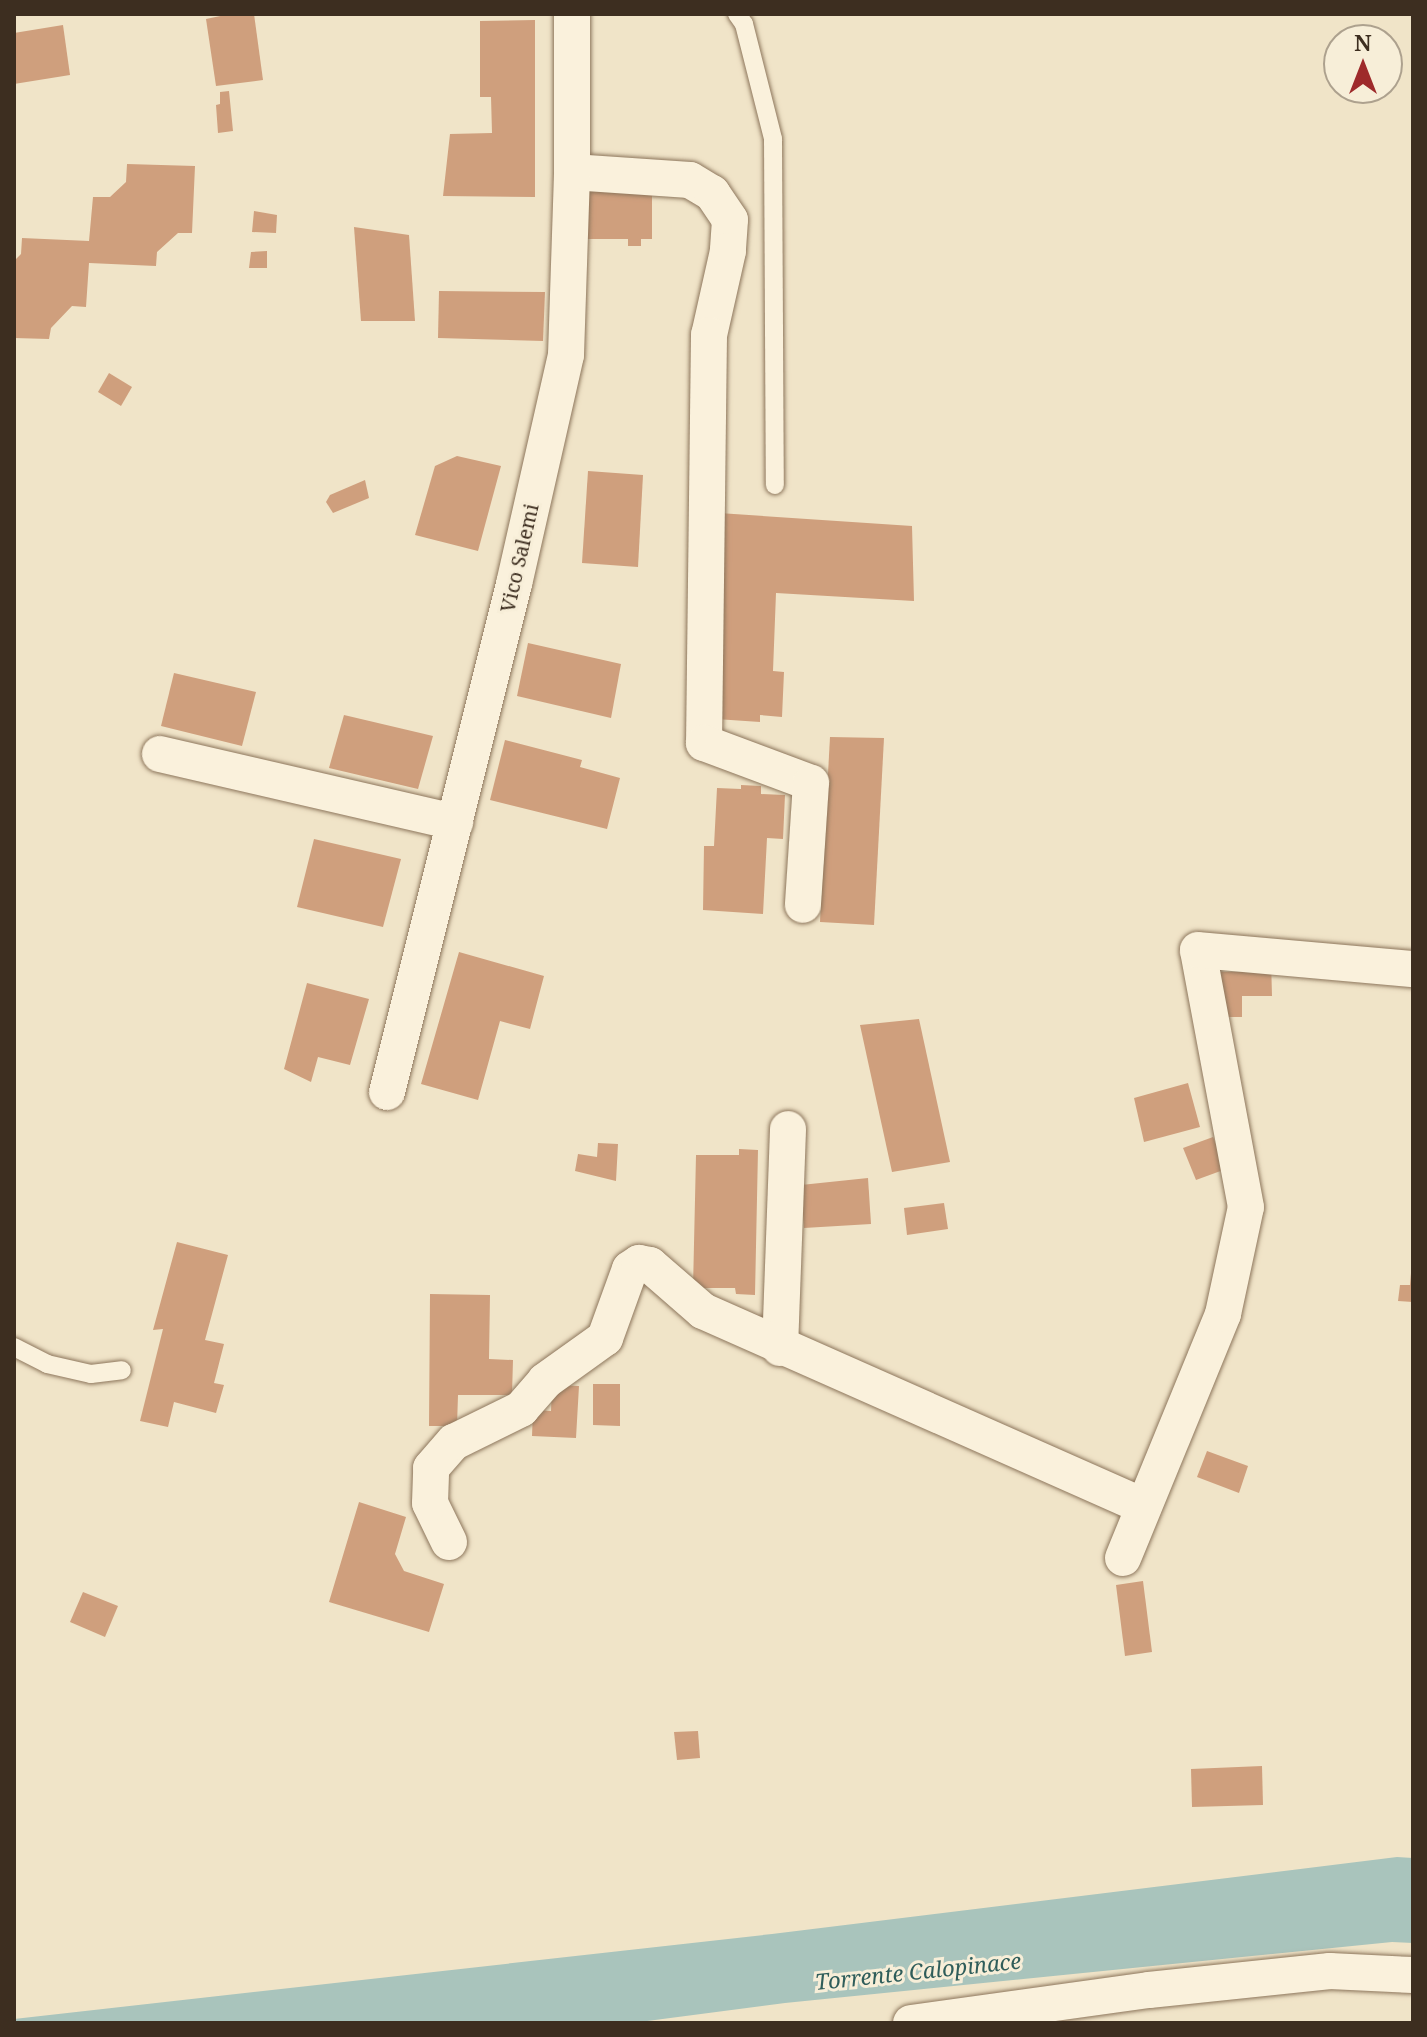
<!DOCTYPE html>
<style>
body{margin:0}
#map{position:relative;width:1427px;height:2037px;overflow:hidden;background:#f0e4c8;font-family:"Noto Serif",serif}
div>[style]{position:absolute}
.water>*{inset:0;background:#a9c4bc}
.building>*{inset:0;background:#cf9f7d}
.roads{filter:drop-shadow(0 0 2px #8d765c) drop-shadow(0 0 2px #8d765c)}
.service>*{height:18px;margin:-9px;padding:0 9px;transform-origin:9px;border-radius:9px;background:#faf1dc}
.minor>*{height:36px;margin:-18px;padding:0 18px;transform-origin:18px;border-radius:18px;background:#faf1dc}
span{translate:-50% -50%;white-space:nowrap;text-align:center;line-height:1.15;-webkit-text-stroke:6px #f7eed8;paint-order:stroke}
.street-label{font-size:20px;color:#3d2e20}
.water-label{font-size:22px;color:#2f5d5a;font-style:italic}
.frame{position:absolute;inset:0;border:16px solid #3d2e20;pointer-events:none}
.north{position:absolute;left:1323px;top:24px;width:80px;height:80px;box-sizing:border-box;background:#f7eed8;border:2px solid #ada18e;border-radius:50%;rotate:0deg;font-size:22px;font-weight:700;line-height:32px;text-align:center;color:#3d2e20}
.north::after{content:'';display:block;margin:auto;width:28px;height:36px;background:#9e2a2b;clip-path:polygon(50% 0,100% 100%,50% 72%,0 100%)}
</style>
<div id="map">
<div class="water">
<div style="clip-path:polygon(1397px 1857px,1413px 1858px,1413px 1943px,1392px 1942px,785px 2003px,632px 2023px,14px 2023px,14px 2019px,772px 1934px)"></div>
</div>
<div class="building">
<div style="clip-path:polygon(230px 14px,254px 14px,263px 80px,216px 86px,206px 19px)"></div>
<div style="clip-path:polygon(535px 20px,535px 197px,443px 196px,450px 134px,492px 133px,491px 97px,480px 97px,480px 21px)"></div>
<div style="clip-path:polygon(63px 25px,70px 75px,14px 84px,14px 33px)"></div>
<div style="clip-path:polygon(229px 91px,233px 131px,218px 133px,216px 105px,220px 104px,220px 92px)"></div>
<div style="clip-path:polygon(127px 164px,195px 166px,192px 233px,178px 233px,157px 252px,156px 266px,89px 263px,86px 307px,72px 306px,51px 328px,49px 339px,14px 338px,14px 261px,21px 254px,22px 238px,89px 241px,93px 197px,110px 197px,126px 182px)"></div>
<div style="clip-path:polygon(578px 189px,652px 189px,652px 239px,641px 239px,641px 246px,628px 246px,628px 239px,578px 239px)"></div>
<div style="clip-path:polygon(254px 211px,277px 215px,276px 233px,252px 232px)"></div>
<div style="clip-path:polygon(354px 227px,409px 235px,415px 321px,361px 321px)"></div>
<div style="clip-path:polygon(267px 251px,267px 268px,249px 268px,251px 252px)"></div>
<div style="clip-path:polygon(439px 291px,545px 292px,543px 341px,438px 338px)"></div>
<div style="clip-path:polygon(109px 373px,132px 387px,121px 406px,98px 392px)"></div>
<div style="clip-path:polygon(457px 456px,501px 466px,478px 551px,415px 535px,435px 466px)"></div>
<div style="clip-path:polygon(588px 471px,643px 475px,638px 567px,582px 563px)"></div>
<div style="clip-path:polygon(365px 480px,369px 498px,333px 513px,326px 502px,330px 495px)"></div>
<div style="clip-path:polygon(719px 513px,912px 526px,914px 601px,776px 593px,773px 671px,784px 672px,782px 717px,760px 715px,760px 722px,716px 719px)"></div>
<div style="clip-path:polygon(528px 643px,621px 664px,611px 718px,517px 696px)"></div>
<div style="clip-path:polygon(174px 673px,256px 692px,242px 746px,161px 726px)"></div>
<div style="clip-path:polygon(344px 715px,433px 736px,418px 789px,329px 768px)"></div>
<div style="clip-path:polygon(830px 737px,884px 738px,874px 925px,820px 922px)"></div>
<div style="clip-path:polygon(505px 740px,582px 760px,580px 767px,620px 778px,607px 829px,490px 800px)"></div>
<div style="clip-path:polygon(741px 785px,761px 786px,761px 794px,785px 795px,783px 839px,767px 838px,763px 914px,703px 910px,704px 846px,714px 846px,717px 788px,741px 789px)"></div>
<div style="clip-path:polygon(314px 839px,401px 859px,383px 927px,297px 907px)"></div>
<div style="clip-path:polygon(459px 952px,544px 976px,530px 1029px,500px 1021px,478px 1100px,421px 1084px)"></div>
<div style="clip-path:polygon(1271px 959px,1272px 996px,1242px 996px,1242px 1017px,1217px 1017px,1216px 972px,1243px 972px)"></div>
<div style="clip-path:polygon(307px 983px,369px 999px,350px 1065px,318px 1057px,311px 1082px,284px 1069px)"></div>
<div style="clip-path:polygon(919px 1019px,950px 1162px,892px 1172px,860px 1025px)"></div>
<div style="clip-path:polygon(1188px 1083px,1200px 1127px,1144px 1142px,1134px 1098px)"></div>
<div style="clip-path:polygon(1213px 1137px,1226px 1169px,1196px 1180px,1183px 1148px)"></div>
<div style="clip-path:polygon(598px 1143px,618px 1144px,616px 1181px,575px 1171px,578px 1154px,597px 1157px)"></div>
<div style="clip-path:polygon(739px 1149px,758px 1150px,755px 1295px,736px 1294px,735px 1288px,693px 1288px,696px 1155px,739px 1155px)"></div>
<div style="clip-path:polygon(868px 1178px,871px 1224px,804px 1228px,801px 1185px)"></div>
<div style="clip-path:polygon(944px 1203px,948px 1229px,907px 1235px,904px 1208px)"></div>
<div style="clip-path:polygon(177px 1242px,228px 1255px,205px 1340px,224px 1344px,214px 1383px,224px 1385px,216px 1413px,174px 1402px,168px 1427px,140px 1421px,163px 1329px,153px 1330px)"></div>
<div style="clip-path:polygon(1411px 1273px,1413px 1302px,1398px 1301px,1400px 1285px,1410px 1285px)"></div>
<div style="clip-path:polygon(430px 1294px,490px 1295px,489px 1359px,513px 1360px,512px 1395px,458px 1395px,457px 1426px,429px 1426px)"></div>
<div style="clip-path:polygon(593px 1384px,620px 1384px,620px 1426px,593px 1425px)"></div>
<div style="clip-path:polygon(552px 1385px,579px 1386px,576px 1438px,532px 1436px,533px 1410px,551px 1411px)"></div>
<div style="clip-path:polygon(1207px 1451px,1248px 1466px,1239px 1493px,1197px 1477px)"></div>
<div style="clip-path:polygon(359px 1502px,406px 1517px,395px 1554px,404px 1571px,444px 1584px,429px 1632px,329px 1602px)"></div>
<div style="clip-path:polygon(1143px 1581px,1152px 1652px,1125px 1656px,1116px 1585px)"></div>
<div style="clip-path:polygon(83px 1592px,118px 1606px,105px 1637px,70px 1622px)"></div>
<div style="clip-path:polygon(698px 1731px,700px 1758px,677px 1760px,674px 1732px)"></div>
<div style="clip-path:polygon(1262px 1766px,1263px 1805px,1192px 1807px,1191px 1769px)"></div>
</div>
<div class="roads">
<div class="service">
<div style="left:737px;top:14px;width:12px;rotate:55deg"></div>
<div style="left:744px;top:24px;width:119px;rotate:75.8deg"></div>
<div style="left:773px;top:139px;width:346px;rotate:89.7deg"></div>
<div style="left:14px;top:1347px;width:37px;rotate:27deg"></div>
<div style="left:47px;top:1364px;width:45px;rotate:12.8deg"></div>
<div style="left:91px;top:1374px;width:31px;rotate:-7deg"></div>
</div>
<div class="minor">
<div style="left:572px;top:172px;width:118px;rotate:3.9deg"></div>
<div style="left:690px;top:180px;width:26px;rotate:31deg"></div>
<div style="left:712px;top:193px;width:32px;rotate:56deg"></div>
<div style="left:730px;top:220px;width:31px;rotate:94deg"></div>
<div style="left:728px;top:251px;width:86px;rotate:102.7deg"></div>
<div style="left:709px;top:335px;width:408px;rotate:90.7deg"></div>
<div style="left:704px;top:743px;width:114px;rotate:20.5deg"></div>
<div style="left:811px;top:783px;width:122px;rotate:93.8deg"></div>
<div style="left:160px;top:754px;width:303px;rotate:13deg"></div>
<div style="left:387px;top:1092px;width:524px;rotate:-75.96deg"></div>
<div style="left:514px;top:584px;width:235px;rotate:-77.2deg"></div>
<div style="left:566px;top:355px;width:183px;rotate:-88.1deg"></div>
<div style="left:572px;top:172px;width:158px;rotate:-90deg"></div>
<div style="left:780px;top:1348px;width:219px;rotate:-87.9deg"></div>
<div style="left:449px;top:1542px;width:43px;rotate:-116deg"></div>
<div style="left:430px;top:1503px;width:35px;rotate:-88deg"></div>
<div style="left:431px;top:1468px;width:35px;rotate:-49deg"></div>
<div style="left:454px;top:1442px;width:75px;rotate:-26.2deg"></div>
<div style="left:521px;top:1409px;width:37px;rotate:-49deg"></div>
<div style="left:545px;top:1381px;width:74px;rotate:-35.6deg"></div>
<div style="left:605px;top:1338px;width:73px;rotate:-70.1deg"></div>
<div style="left:630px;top:1269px;width:11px;rotate:-34deg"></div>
<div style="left:639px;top:1263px;width:11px;rotate:10deg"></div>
<div style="left:650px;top:1265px;width:70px;rotate:41deg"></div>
<div style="left:703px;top:1311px;width:482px;rotate:23.9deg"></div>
<div style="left:1123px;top:1558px;width:264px;rotate:-67.7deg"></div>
<div style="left:1223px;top:1314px;width:109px;rotate:-77.9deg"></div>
<div style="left:1246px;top:1207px;width:261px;rotate:-100.6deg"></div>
<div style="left:1198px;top:950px;width:216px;rotate:5.1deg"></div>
<div style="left:911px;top:2023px;width:240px;rotate:-7.9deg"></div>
<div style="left:1149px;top:1990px;width:182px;rotate:-6deg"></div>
<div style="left:1330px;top:1971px;width:83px;rotate:2.8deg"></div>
</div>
</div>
<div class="street-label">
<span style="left:519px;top:558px;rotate:-77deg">Vico Salemi</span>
</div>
<div class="water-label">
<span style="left:918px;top:1971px;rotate:-6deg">Torrente Calopinace</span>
</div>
<div class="frame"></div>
<div class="north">N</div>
</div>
